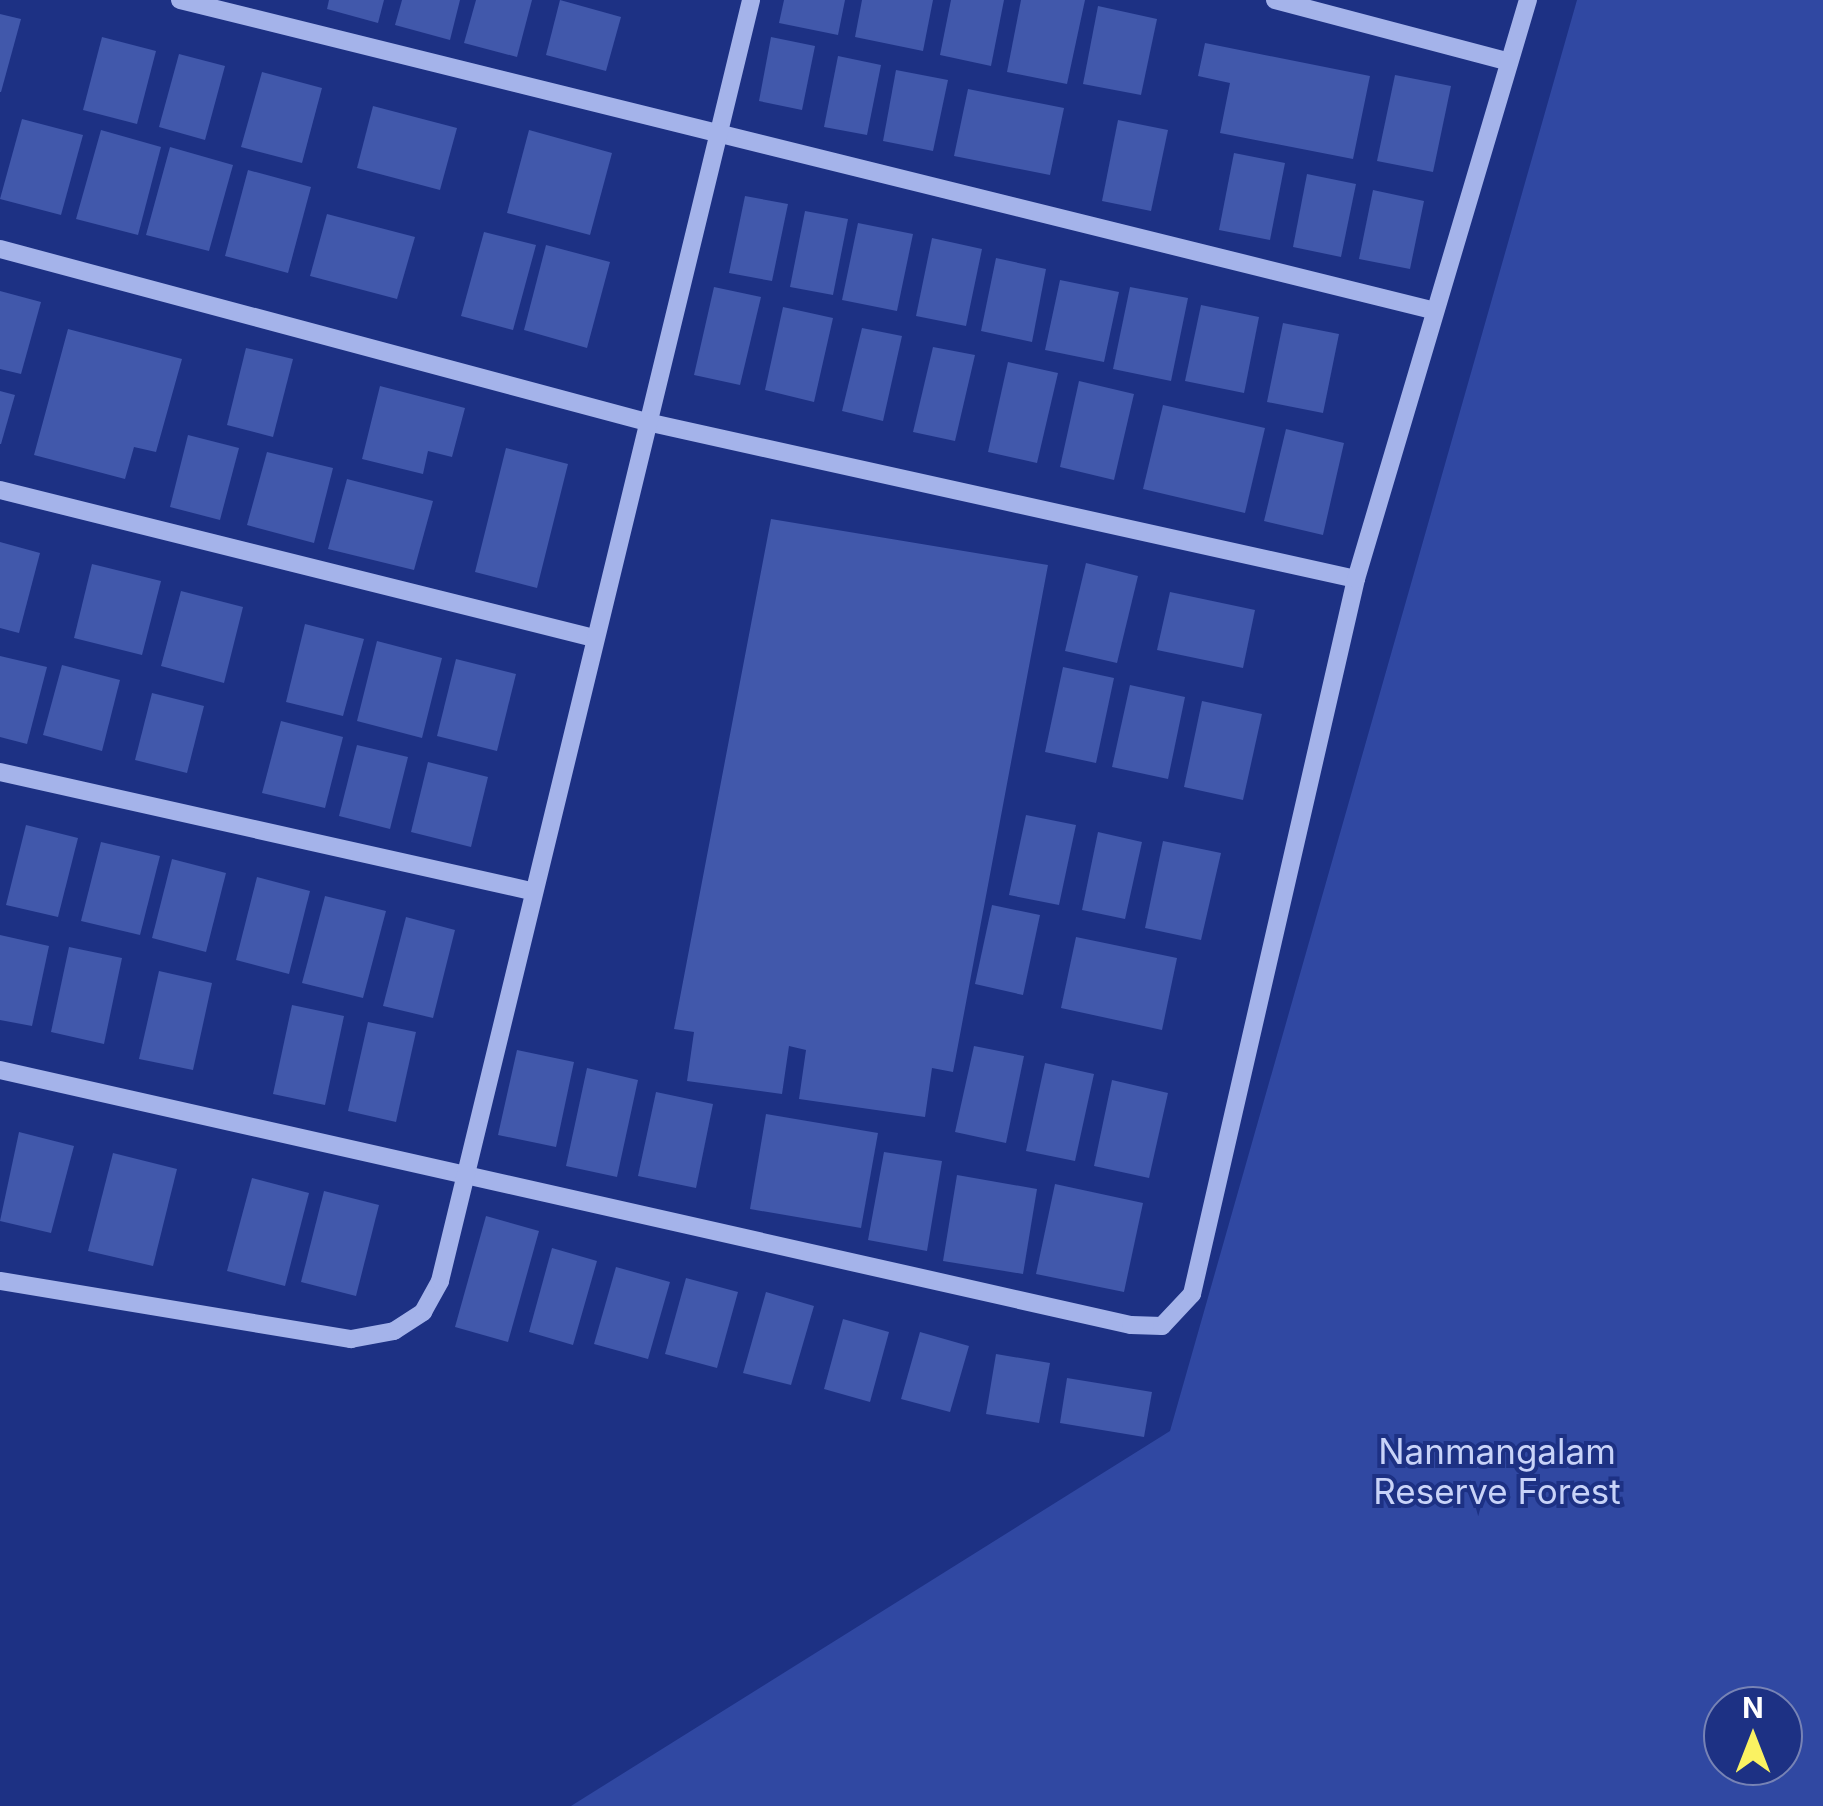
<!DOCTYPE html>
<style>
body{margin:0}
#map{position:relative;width:1823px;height:1806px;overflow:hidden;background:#1d3184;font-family:Inter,sans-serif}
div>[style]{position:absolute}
.green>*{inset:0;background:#3048a2}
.building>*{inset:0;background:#4158ab}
.minor>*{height:18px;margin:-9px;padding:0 9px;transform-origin:9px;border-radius:9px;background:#a4b3ea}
span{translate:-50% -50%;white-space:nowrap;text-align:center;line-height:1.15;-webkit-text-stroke:8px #1d3184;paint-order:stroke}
.park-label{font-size:35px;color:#c8d3f8}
.north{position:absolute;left:1703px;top:1686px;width:100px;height:100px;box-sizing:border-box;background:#1d3184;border:2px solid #7783b5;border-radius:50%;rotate:0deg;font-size:28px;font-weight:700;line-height:40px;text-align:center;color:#fff}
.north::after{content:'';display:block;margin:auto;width:35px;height:45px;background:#faf262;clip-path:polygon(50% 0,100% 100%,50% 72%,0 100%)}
</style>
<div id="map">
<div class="green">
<div style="clip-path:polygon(evenodd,1577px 0,1823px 0,1823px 1806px,571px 1806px,1170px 1431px,1577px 0,1723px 1706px,1783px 1706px,1783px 1766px,1723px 1766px,1723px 1706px)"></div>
</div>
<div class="building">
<div style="clip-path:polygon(329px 0,384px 0,378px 23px,327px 9px)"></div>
<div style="clip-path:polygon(402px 0,460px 0,450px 40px,395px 25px)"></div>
<div style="clip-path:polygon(476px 0,532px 0,517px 57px,464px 43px)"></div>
<div style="clip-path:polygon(560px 0,621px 17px,606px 71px,546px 55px)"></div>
<div style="clip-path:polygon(784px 0,845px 0,838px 35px,779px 23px)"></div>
<div style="clip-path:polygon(862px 0,933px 0,923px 51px,855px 37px)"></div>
<div style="clip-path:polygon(951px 0,1004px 0,991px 66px,940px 55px)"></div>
<div style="clip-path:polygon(1021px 0,1085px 0,1067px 84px,1007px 72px)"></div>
<div style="clip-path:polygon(1098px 6px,1157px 19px,1141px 95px,1083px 84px)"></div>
<div style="clip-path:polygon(0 14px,21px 19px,1px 92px,0 92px)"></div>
<div style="clip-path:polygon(102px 37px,156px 51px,137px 124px,83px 110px)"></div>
<div style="clip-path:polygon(771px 37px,815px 46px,802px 110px,759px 101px)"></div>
<div style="clip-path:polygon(1205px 43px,1370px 76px,1353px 159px,1220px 133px,1230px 83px,1198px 76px)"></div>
<div style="clip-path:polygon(179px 54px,225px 66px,205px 140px,159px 127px)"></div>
<div style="clip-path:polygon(838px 56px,881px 65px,867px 135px,824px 127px)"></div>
<div style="clip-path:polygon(896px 70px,948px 80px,933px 151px,883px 141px)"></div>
<div style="clip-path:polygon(262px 72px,322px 88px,302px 163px,241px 147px)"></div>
<div style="clip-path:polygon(1395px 75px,1451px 86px,1433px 172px,1377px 161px)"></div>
<div style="clip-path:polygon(968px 89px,1064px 108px,1050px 175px,954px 156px)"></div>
<div style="clip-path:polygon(373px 106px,457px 128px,440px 190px,357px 168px)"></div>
<div style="clip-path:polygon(22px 119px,83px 135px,61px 215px,0 199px)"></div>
<div style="clip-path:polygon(1118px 120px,1168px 130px,1151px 211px,1102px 201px)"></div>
<div style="clip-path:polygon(101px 130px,161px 147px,138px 235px,76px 219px)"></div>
<div style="clip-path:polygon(529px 130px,612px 153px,590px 235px,507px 213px)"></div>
<div style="clip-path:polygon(170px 147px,233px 165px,209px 251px,146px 235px)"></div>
<div style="clip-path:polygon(1234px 153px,1285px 163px,1270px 240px,1219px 230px)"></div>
<div style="clip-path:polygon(248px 170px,311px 187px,288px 273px,225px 256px)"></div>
<div style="clip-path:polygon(1307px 174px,1356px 184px,1341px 257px,1293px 247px)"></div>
<div style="clip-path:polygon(1373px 190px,1424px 201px,1410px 269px,1359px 259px)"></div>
<div style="clip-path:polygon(745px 196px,788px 204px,772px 281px,729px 273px)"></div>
<div style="clip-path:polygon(805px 211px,848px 219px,833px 295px,790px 287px)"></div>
<div style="clip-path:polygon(327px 214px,415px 237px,397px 299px,310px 276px)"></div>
<div style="clip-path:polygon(858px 223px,913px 234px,897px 311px,842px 300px)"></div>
<div style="clip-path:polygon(484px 232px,536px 245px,513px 330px,461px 316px)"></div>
<div style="clip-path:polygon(932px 238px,982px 249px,966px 326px,916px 316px)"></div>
<div style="clip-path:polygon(546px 245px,610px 262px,587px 348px,524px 330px)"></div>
<div style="clip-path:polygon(996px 258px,1046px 269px,1032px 342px,981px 331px)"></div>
<div style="clip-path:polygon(1060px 280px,1119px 292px,1104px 362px,1045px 350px)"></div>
<div style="clip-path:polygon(714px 287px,761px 297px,740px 385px,694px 375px)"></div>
<div style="clip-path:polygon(1130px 287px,1188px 298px,1171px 381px,1113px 369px)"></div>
<div style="clip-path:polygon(0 291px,41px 302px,21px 374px,0 369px)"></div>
<div style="clip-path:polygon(1201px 305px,1259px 317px,1244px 393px,1185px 381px)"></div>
<div style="clip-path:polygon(783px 307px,833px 318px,814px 402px,765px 390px)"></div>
<div style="clip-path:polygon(1283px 323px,1339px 334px,1323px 413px,1267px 402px)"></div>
<div style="clip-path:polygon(862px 328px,902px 336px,883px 421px,842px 411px)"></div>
<div style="clip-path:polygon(68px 329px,182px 359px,156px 452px,134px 447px,125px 479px,34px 455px)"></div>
<div style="clip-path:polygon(933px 347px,975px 355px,955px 441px,913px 432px)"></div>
<div style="clip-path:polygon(246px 348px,293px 359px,273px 437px,227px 425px)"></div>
<div style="clip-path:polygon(1008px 362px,1058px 373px,1037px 463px,988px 452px)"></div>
<div style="clip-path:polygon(1079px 381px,1134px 394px,1114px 480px,1060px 467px)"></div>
<div style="clip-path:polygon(380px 386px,465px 408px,452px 457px,428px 451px,423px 474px,362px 459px)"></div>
<div style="clip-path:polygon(0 391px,15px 395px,1px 444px,0 444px)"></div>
<div style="clip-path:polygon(1163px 405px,1265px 428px,1245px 513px,1143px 489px)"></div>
<div style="clip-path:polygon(1286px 429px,1344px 443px,1323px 535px,1264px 521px)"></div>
<div style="clip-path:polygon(188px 435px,239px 448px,220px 520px,170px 507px)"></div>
<div style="clip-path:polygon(506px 448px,568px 464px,537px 588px,475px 572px)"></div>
<div style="clip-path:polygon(267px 452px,333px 468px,314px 543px,247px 525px)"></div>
<div style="clip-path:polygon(347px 479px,433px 501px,414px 570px,328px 549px)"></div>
<div style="clip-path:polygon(771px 519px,1048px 565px,953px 1072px,932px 1068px,925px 1117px,799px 1099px,806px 1050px,789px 1046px,782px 1094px,687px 1081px,694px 1032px,674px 1029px)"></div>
<div style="clip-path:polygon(0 542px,40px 553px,19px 633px,0 628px)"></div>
<div style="clip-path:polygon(1086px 563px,1138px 576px,1117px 663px,1065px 651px)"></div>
<div style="clip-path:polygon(92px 564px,161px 581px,142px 655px,74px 638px)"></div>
<div style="clip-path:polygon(181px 591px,243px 607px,224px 683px,161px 666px)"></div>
<div style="clip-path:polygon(1170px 592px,1255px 610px,1243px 668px,1157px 650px)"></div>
<div style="clip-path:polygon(305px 624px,364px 639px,343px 716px,286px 702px)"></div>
<div style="clip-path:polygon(377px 641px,442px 658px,422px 738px,357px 721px)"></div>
<div style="clip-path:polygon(0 656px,47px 667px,27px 744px,0 737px)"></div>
<div style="clip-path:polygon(456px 659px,516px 674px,497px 751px,437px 736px)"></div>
<div style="clip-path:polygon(62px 665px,120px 680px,102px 751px,43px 735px)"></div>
<div style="clip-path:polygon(1063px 667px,1114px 678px,1096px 763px,1045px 752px)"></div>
<div style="clip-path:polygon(1130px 685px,1185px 697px,1168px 779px,1112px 767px)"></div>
<div style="clip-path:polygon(152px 693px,204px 706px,187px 773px,135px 760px)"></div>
<div style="clip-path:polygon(1202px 701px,1262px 714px,1243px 800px,1184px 787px)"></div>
<div style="clip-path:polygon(281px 721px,343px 737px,325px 808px,262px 793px)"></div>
<div style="clip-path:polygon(357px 745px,408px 757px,390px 829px,339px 816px)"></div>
<div style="clip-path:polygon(428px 762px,488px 777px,471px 847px,411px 832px)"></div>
<div style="clip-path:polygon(1026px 815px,1076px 825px,1059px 905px,1009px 895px)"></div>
<div style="clip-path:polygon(26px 825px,78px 838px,58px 917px,6px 905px)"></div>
<div style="clip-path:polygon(1098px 832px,1142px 842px,1125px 919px,1082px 910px)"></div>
<div style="clip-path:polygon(1163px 841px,1221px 853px,1201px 940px,1145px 928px)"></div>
<div style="clip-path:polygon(101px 842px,160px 856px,140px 935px,81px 921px)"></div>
<div style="clip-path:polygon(172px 859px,226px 873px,206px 952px,152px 938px)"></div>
<div style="clip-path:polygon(257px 877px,310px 891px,289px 974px,236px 960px)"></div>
<div style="clip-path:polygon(325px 896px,386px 911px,363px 998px,302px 983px)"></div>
<div style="clip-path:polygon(992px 905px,1040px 915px,1023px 995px,975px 984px)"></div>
<div style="clip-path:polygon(406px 917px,455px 930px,433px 1018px,383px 1006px)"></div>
<div style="clip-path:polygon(0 935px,49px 946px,32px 1026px,0 1020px)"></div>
<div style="clip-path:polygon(1076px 937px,1177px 958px,1162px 1030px,1061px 1008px)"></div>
<div style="clip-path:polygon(69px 947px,122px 958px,104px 1044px,51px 1032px)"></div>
<div style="clip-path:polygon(159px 971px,212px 983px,193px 1070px,139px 1059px)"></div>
<div style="clip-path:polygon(292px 1005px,344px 1016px,325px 1105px,273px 1094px)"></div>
<div style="clip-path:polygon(368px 1022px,416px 1032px,396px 1122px,348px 1111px)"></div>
<div style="clip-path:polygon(974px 1046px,1024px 1056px,1006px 1143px,955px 1132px)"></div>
<div style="clip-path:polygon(517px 1050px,574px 1062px,556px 1147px,498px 1135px)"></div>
<div style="clip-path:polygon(1045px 1063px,1094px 1074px,1075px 1161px,1026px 1151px)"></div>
<div style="clip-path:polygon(587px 1068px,638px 1080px,617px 1177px,566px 1166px)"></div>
<div style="clip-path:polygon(1112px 1080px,1168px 1093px,1149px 1178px,1094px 1166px)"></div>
<div style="clip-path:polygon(656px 1092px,713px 1104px,696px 1188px,638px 1176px)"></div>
<div style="clip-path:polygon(766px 1114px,878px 1133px,861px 1228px,750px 1209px)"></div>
<div style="clip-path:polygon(19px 1132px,74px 1146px,51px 1233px,0 1221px)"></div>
<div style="clip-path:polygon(884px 1152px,942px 1161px,927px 1251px,868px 1240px)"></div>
<div style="clip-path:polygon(113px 1153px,177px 1169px,153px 1266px,88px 1251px)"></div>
<div style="clip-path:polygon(957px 1175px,1037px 1189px,1023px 1274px,943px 1261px)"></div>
<div style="clip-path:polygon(252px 1178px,309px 1193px,285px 1286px,227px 1271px)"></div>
<div style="clip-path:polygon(1055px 1184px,1143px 1203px,1124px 1292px,1036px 1274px)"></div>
<div style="clip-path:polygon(324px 1191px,379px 1205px,356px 1296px,301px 1282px)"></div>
<div style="clip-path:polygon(486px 1216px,539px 1231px,508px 1342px,455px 1327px)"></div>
<div style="clip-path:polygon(552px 1248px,597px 1261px,573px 1345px,529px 1332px)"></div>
<div style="clip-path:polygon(616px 1267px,670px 1282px,648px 1359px,594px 1344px)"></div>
<div style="clip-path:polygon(686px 1278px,738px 1292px,717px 1368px,665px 1354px)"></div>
<div style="clip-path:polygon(766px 1292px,814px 1306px,791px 1385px,743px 1373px)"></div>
<div style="clip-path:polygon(843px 1319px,889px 1332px,870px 1402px,824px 1389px)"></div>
<div style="clip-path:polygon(920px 1332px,969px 1346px,950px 1412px,901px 1399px)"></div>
<div style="clip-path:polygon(996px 1354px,1050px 1363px,1039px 1423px,986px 1414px)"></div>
<div style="clip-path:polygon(1067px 1378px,1152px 1392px,1144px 1437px,1060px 1423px)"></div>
</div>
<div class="minor">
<div style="left:180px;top:0;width:1290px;rotate:13.91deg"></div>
<div style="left:1275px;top:0;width:242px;rotate:14.8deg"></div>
<div style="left:0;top:249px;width:670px;rotate:14.97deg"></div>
<div style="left:647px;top:422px;width:726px;rotate:12.49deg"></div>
<div style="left:0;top:490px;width:612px;rotate:13.99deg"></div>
<div style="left:0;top:772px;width:544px;rotate:12.63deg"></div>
<div style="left:0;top:1070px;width:1159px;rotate:12.71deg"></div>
<div style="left:1131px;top:1325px;width:31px;rotate:2deg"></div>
<div style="left:1162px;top:1326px;width:44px;rotate:-46.8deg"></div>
<div style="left:1192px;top:1294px;width:734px;rotate:-77.08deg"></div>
<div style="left:1356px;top:579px;width:604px;rotate:-73.46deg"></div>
<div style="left:0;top:1281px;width:356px;rotate:9.4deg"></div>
<div style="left:351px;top:1339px;width:44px;rotate:-10.5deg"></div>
<div style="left:394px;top:1331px;width:35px;rotate:-33deg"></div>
<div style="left:423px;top:1312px;width:35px;rotate:-61deg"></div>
<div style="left:440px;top:1281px;width:1318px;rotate:-76.35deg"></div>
</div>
<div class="park-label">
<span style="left:1497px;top:1471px">Nanmangalam<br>Reserve Forest</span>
</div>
<div class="north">N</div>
</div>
